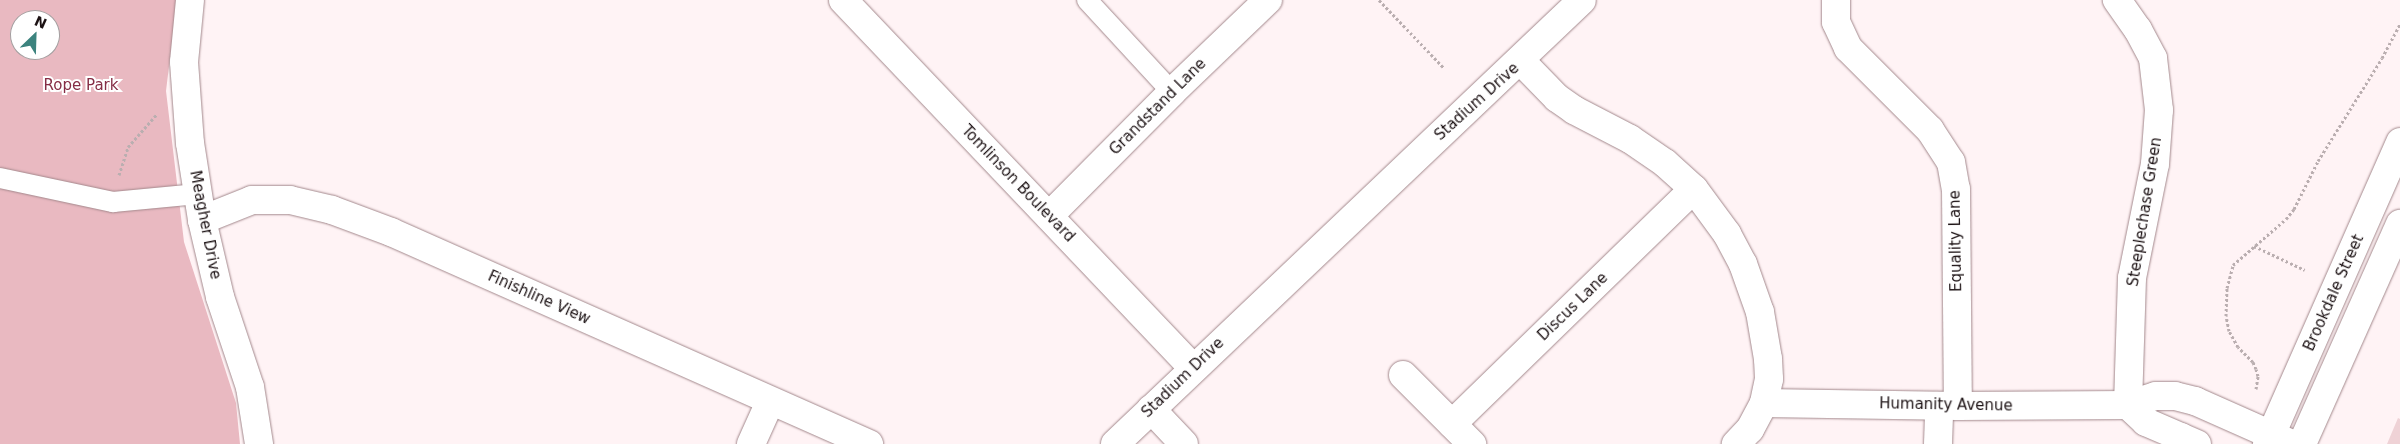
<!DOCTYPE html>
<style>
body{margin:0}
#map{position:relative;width:2400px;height:444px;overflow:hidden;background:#fff3f5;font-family:"DejaVu Sans",sans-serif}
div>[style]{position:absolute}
.green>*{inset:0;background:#e9b9c1}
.building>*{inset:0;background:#efd2d6}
.path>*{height:3px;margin-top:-1.5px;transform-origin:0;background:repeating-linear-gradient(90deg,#baaeb0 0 2.5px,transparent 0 5px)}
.roads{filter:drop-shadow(0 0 1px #a3888c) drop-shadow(0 0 1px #a3888c)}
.lane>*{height:20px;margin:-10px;padding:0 10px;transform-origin:10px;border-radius:10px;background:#fff}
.street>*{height:28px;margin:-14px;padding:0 14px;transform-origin:14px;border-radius:14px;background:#fff}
.primary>*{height:28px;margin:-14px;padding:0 14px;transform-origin:14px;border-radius:14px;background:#fff}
span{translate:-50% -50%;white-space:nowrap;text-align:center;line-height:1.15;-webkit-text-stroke:4px #fff;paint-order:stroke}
.park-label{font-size:15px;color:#852d45}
.street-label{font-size:15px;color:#1c1214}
.north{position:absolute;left:10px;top:10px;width:50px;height:50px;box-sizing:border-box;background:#fff;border:1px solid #a4a0a1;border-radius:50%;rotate:24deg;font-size:14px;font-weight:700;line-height:20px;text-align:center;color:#1c1214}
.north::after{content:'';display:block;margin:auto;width:18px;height:22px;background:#3c837e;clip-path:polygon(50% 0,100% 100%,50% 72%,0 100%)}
</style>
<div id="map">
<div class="green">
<div style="clip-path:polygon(evenodd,0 0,177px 0,166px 91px,184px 242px,236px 403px,240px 444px,0 444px,0 0,20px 20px,50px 20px,50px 50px,20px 50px,20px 20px)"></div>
</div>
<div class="building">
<div style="clip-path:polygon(2398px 418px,2400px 419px,2400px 444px,2387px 444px)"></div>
</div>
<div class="path">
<div style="left:1379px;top:0;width:93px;rotate:46.3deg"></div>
<div style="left:119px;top:175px;width:29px;rotate:-72deg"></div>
<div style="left:128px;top:147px;width:43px;rotate:-48.8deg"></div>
<div style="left:2254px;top:246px;width:56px;rotate:25.2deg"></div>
<div style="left:2256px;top:389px;width:13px;rotate:-81deg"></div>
<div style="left:2258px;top:376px;width:7px;rotate:-106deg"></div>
<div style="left:2256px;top:369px;width:8px;rotate:-113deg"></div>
<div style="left:2253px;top:362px;width:21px;rotate:-135deg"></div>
<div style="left:2238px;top:347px;width:18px;rotate:-119deg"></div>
<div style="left:2229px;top:331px;width:15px;rotate:-101deg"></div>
<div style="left:2226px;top:316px;width:28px;rotate:-88deg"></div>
<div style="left:2227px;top:288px;width:24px;rotate:-75deg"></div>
<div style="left:2233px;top:265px;width:70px;rotate:-41deg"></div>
<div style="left:2286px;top:219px;width:13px;rotate:-51deg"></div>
<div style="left:2294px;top:209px;width:54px;rotate:-63.4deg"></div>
<div style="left:2318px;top:161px;width:121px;rotate:-58.1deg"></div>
<div style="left:2382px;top:58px;width:38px;rotate:-62deg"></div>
</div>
<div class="roads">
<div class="lane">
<div style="left:1087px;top:0;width:125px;rotate:47.3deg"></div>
<div style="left:0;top:178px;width:116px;rotate:12deg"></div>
<div style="left:113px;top:202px;width:85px;rotate:-5.4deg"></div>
</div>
<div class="street">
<div style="left:190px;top:0;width:62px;rotate:95.5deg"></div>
<div style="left:184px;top:62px;width:81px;rotate:85.8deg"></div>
<div style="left:190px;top:143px;width:78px;rotate:81.1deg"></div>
<div style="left:202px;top:220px;width:79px;rotate:76.8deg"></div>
<div style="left:220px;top:297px;width:95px;rotate:71.6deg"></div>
<div style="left:250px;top:387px;width:58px;rotate:81deg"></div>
<div style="left:843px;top:0;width:508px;rotate:46.44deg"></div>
<div style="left:1836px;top:0;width:22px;rotate:90deg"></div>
<div style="left:1836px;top:22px;width:29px;rotate:65deg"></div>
<div style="left:1848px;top:48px;width:116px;rotate:45deg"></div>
<div style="left:1930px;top:130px;width:38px;rotate:57deg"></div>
<div style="left:1951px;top:162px;width:27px;rotate:80deg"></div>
<div style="left:1956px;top:189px;width:217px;rotate:89.5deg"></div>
<div style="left:1520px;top:60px;width:53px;rotate:45.8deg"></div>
<div style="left:1557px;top:98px;width:21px;rotate:35deg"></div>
<div style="left:1574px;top:110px;width:63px;rotate:27.4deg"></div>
<div style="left:1630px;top:139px;width:42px;rotate:34.4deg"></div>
<div style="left:1665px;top:163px;width:39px;rotate:42deg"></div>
<div style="left:1694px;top:189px;width:56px;rotate:53.7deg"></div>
<div style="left:1727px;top:234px;width:34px;rotate:62deg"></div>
<div style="left:1743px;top:264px;width:51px;rotate:70.5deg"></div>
<div style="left:1760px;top:312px;width:48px;rotate:80.3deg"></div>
<div style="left:1768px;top:359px;width:20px;rotate:87deg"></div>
<div style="left:1769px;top:379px;width:25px;rotate:102deg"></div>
<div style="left:1764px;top:403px;width:30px;rotate:118deg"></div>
<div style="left:1750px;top:429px;width:21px;rotate:133deg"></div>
<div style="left:1049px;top:216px;width:175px;rotate:-45.2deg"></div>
<div style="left:1172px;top:92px;width:133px;rotate:-43.8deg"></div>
<div style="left:202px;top:220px;width:54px;rotate:-21.8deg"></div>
<div style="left:252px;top:200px;width:38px"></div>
<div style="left:290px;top:200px;width:43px;rotate:13.4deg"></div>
<div style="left:332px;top:210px;width:63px;rotate:20.4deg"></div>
<div style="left:391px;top:232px;width:523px;rotate:23.92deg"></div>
<div style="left:1403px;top:375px;width:98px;rotate:45deg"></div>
<div style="left:1764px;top:403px;width:194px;rotate:0.9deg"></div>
<div style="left:1958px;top:406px;width:170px;rotate:-0.3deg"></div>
<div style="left:2128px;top:405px;width:127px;rotate:-88.2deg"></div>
<div style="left:2132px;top:278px;width:116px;rotate:-78.6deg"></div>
<div style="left:2155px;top:164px;width:54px;rotate:-85.8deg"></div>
<div style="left:2159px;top:110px;width:52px;rotate:-96.6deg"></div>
<div style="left:2153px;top:58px;width:32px;rotate:-118deg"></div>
<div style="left:2138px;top:30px;width:37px;rotate:-125deg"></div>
<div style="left:1151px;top:409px;width:48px;rotate:46.7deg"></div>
<div style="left:1452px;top:424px;width:337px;rotate:-44.2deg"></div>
<div style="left:751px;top:444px;width:46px;rotate:-65.7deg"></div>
<div style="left:1115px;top:444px;width:644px;rotate:-43.55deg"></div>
<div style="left:1938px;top:444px;width:38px;rotate:-88deg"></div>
<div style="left:2197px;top:444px;width:56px;rotate:-156.7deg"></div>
<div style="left:2146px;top:422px;width:25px;rotate:-137deg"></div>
<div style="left:2128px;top:405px;width:29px;rotate:-18deg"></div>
<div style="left:2156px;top:396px;width:19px"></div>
<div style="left:2175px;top:396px;width:21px;rotate:14deg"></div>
<div style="left:2195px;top:401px;width:106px;rotate:23.9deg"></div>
</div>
<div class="primary">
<div style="left:2181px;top:437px;width:8px;rotate:67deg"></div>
<div style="left:2267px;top:444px;width:330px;rotate:-66.2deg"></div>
<div style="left:2302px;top:444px;width:241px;rotate:-66deg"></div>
</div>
</div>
<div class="park-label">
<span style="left:81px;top:86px">Rope Park</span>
</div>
<div class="street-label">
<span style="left:1477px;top:102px;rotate:-42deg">Stadium Drive</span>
<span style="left:1158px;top:107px;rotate:-45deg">Grandstand Lane</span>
<span style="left:1018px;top:184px;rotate:46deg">Tomlinson Boulevard</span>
<span style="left:2145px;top:212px;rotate:-81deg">Steeplechase Green</span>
<span style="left:205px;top:225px;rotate:79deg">Meagher Drive</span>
<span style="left:1956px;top:241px;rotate:-91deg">Equality Lane</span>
<span style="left:2334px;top:293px;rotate:-66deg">Brookdale Street</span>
<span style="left:539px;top:298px;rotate:24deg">Finishline View</span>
<span style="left:1573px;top:307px;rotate:-44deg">Discus Lane</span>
<span style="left:1183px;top:378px;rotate:-44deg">Stadium Drive</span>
<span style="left:1946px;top:405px;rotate:1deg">Humanity Avenue</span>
</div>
<div class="north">N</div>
</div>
